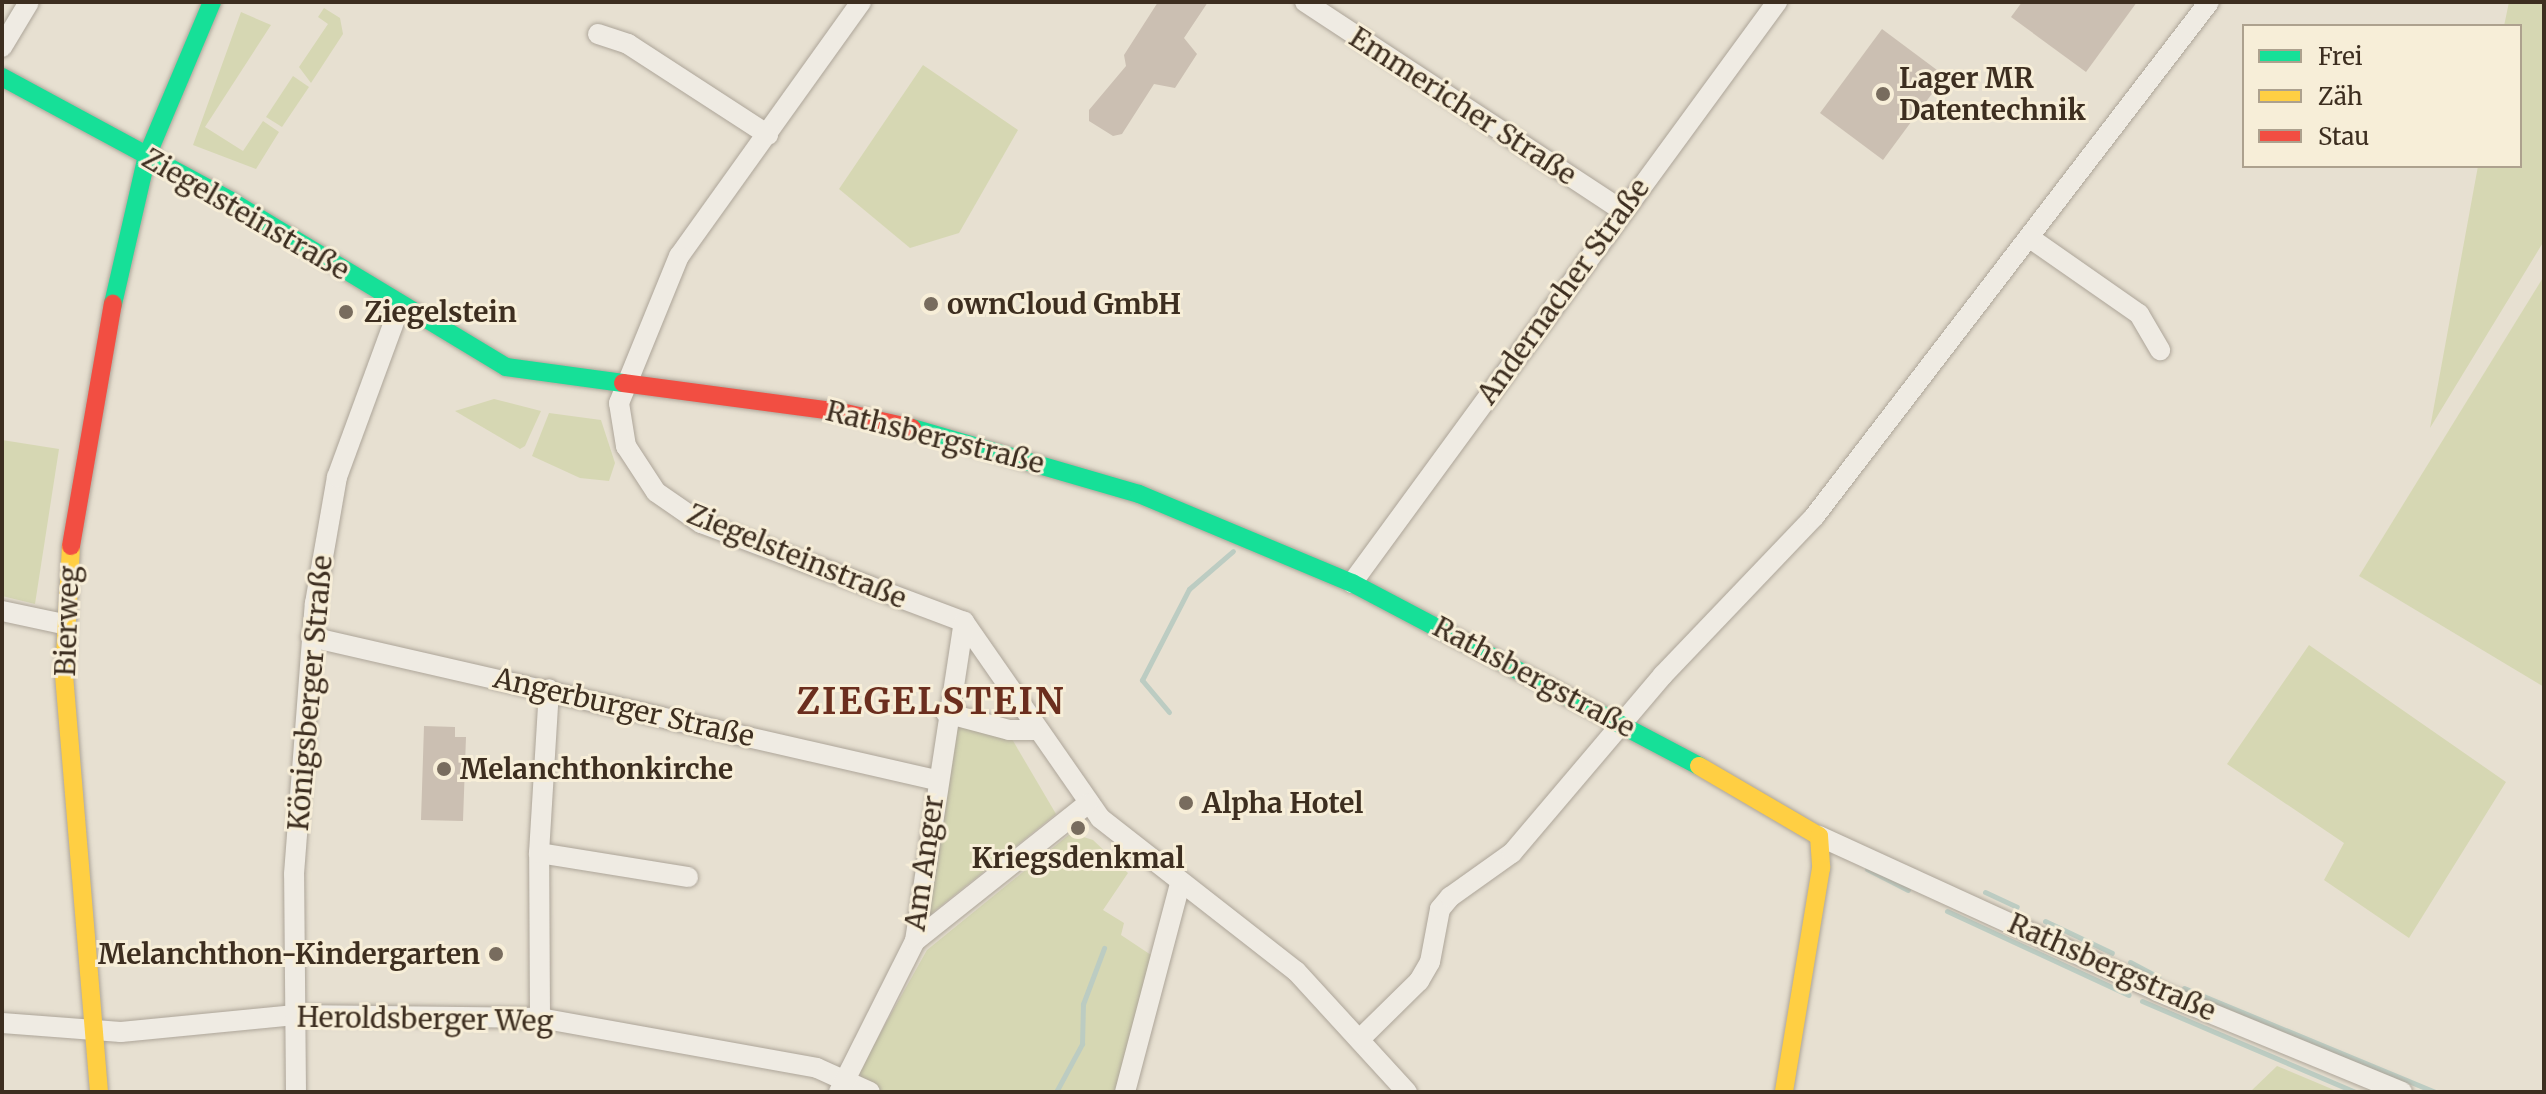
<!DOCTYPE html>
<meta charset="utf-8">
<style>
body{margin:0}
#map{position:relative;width:2546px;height:1094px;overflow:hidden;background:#e7e0d1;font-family:Merriweather,serif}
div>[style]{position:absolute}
.green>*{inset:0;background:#d6d7b3}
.stream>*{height:5px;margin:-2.5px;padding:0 2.5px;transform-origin:2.5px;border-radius:2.5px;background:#bcccc2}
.building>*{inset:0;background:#cbbfb2}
.roads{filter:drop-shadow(0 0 2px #ada599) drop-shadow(0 0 2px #ada599)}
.street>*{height:20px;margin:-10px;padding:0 10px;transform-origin:10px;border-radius:10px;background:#efebe3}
.fast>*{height:18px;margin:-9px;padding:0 9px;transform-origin:9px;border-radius:9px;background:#16e098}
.slow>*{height:18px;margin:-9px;padding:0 9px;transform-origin:9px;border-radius:9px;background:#ffcf43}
.jam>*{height:18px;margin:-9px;padding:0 9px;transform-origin:9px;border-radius:9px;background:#f24e42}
.dots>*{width:22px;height:22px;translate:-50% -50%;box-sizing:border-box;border:4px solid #f7eed8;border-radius:50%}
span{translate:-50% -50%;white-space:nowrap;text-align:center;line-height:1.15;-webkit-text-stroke:6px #f7eed8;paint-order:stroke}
.poi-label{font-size:28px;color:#3d2e20;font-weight:700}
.left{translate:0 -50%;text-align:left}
.right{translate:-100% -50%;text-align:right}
.street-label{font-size:28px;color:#3d2e20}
.district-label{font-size:36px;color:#6b2e1e;font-weight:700;letter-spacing:2px}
.frame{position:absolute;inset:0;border:4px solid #3d2e20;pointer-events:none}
.legend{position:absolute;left:2242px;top:24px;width:280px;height:144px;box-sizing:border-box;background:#f7eed8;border:2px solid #ada18e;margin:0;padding:10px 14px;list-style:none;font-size:24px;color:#3d2e20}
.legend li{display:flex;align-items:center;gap:16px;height:40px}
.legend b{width:40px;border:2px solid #ada18e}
</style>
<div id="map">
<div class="green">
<div style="clip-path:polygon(2509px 2px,2544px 2px,2544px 241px,2430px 428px,2478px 166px,2520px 166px,2520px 26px,2504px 26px)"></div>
<div style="clip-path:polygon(324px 8px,340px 18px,343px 34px,311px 83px,299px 67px,328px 24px,318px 17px)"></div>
<div style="clip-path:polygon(241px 12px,271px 25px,205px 127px,243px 151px,263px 121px,279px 132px,256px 169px,193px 145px)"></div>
<div style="clip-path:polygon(923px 65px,1018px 130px,959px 233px,910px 248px,839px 189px)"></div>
<div style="clip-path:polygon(293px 76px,309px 87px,282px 127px,266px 117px)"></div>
<div style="clip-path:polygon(2544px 276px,2544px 687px,2359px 576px)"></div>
<div style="clip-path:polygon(494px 399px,541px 411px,525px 446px,520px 449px,455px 411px)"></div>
<div style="clip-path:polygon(549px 413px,601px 420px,615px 463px,609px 481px,580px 478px,532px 456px)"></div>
<div style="clip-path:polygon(2px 440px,59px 449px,35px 604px,2px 596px)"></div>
<div style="clip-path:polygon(2309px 645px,2506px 782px,2409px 938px,2324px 880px,2344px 843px,2227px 764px)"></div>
<div style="clip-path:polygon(955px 720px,1009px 734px,1056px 814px,927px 917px)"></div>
<div style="clip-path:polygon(1071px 833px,1093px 840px,1128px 873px,1103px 910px,1124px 923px,1121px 935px,1154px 957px,1116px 1092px,882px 1092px,863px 1081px,859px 1071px,927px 950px)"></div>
<div style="clip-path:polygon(2277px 1066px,2339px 1092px,2250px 1092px)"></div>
</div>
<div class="stream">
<div style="left:1169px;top:712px;width:42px;rotate:-130.2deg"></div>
<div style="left:1142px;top:680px;width:102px;rotate:-62.7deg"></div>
<div style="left:1189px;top:589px;width:58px;rotate:-40.8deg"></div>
<div style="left:1867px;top:869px;width:46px;rotate:27.1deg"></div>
<div style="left:1985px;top:892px;width:35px;rotate:25deg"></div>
<div style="left:1947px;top:911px;width:200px;rotate:24.8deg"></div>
<div style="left:2045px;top:921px;width:74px;rotate:25.5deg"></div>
<div style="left:2130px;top:962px;width:32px;rotate:28deg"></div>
<div style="left:2184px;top:988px;width:272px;rotate:22.5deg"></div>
<div style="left:2142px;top:1001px;width:232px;rotate:23.1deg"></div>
<div style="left:1056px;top:1092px;width:55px;rotate:-61.6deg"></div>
<div style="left:1082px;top:1044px;width:40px;rotate:-88.6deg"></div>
<div style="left:1083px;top:1004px;width:60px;rotate:-69.4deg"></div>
</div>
<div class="building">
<div style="clip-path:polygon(1158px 2px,1208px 2px,1184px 38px,1197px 54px,1175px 88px,1154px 84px,1122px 134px,1113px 136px,1089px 121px,1089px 110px,1126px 66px,1124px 55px)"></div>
<div style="clip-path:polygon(2022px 2px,2137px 2px,2086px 72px,2011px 17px)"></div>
<div style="clip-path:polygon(1882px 29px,1945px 76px,1883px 160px,1820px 113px)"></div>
<div style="clip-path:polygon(424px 726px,455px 727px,455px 737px,466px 737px,463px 821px,421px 820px)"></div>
</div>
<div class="roads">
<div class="street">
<div style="left:861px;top:2px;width:312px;rotate:125.6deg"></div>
<div style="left:679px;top:256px;width:159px;rotate:112.2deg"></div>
<div style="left:619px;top:403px;width:44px;rotate:80.8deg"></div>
<div style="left:626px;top:446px;width:55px;rotate:56.9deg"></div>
<div style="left:656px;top:492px;width:55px;rotate:34.6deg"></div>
<div style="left:701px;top:523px;width:281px;rotate:20.6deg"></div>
<div style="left:964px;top:622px;width:239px;rotate:55.2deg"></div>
<div style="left:1100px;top:818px;width:249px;rotate:38deg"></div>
<div style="left:1296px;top:971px;width:164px;rotate:47.5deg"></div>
<div style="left:1305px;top:2px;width:379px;rotate:33.3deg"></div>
<div style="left:598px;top:34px;width:32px;rotate:18deg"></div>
<div style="left:628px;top:44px;width:167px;rotate:33deg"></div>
<div style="left:2px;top:47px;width:52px;rotate:-59deg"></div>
<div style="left:2030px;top:238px;width:133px;rotate:34.9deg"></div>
<div style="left:2139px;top:314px;width:42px;rotate:59.7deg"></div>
<div style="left:1352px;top:583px;width:720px;rotate:-53.81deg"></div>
<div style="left:2px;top:611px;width:62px;rotate:12deg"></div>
<div style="left:311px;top:637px;width:641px;rotate:12.89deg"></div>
<div style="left:946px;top:713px;width:65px;rotate:15.1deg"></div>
<div style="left:1009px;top:730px;width:26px"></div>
<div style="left:1819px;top:836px;width:372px;rotate:24.6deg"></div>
<div style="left:2157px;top:991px;width:265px;rotate:22.4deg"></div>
<div style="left:539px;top:853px;width:151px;rotate:9.2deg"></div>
<div style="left:915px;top:941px;width:220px;rotate:-38.5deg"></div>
<div style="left:540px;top:1018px;width:165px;rotate:-90.3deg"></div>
<div style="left:539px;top:853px;width:164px;rotate:-86.5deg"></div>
<div style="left:2px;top:1023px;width:119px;rotate:4.3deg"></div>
<div style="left:121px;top:1032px;width:175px;rotate:-5.6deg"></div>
<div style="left:295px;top:1015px;width:245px;rotate:0.7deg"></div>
<div style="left:540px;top:1018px;width:281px;rotate:10.2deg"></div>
<div style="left:817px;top:1068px;width:58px;rotate:24.4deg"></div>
<div style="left:1362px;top:1037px;width:80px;rotate:-44.5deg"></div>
<div style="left:1419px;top:981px;width:22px;rotate:-60deg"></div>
<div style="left:1430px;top:962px;width:54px;rotate:-79.3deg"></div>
<div style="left:1440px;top:909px;width:16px;rotate:-50deg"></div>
<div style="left:1450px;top:897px;width:76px;rotate:-35.4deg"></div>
<div style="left:1512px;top:853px;width:233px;rotate:-49.7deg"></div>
<div style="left:1663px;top:675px;width:219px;rotate:-46.3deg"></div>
<div style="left:1814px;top:517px;width:649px;rotate:-52.51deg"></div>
<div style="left:296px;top:1092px;width:218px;rotate:-90.5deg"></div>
<div style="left:294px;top:874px;width:272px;rotate:-85.6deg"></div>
<div style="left:315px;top:603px;width:128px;rotate:-80.1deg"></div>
<div style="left:337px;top:477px;width:182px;rotate:-69.8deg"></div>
<div style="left:839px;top:1092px;width:169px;rotate:-63.3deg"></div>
<div style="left:915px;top:941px;width:323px;rotate:-81.3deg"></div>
<div style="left:1125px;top:1092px;width:215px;rotate:-75.2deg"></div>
</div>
<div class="fast">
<div style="left:2px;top:77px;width:260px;rotate:28.4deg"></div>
<div style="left:231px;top:201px;width:321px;rotate:31.1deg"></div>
<div style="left:506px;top:367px;width:118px;rotate:7.8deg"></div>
<div style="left:113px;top:304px;width:152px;rotate:-77.1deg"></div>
<div style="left:147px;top:156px;width:167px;rotate:-67.1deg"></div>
<div style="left:912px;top:428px;width:236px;rotate:16.2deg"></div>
<div style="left:1139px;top:494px;width:231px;rotate:22.7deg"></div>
<div style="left:1352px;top:583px;width:392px;rotate:27.8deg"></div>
</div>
<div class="slow">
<div style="left:71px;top:546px;width:129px;rotate:93.1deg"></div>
<div style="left:64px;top:675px;width:418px;rotate:85.2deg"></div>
<div style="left:1699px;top:766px;width:139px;rotate:30.3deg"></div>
<div style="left:1819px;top:836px;width:32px;rotate:86deg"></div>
<div style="left:1821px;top:868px;width:227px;rotate:99.4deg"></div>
</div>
<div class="jam">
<div style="left:623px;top:383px;width:220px;rotate:7.6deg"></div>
<div style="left:841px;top:412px;width:73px;rotate:12.7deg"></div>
<div style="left:71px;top:546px;width:246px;rotate:-80.2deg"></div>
</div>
</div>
<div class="dots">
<div style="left:1883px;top:94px;background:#786c5e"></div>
<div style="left:931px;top:304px;background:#786c5e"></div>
<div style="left:346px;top:312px;background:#786c5e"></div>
<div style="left:444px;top:769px;background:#786c5e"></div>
<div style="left:1186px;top:803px;background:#786c5e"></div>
<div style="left:1078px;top:828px;background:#786c5e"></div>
<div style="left:496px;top:954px;background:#786c5e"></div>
</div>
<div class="poi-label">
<span class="left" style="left:1899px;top:94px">Lager MR<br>Datentechnik</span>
<span class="left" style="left:947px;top:304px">ownCloud GmbH</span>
<span class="left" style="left:364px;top:312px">Ziegelstein</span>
<span class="left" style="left:460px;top:769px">Melanchthonkirche</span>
<span class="left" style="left:1202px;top:803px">Alpha Hotel</span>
<span style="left:1078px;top:858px">Kriegsdenkmal</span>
<span class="right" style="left:480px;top:954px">Melanchthon-Kindergarten</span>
</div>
<div class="street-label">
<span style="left:1463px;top:106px;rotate:33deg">Emmericher Straße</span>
<span style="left:246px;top:214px;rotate:30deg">Ziegelsteinstraße</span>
<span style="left:1563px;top:291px;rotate:-54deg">Andernacher Straße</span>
<span style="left:935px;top:437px;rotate:14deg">Rathsbergstraße</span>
<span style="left:797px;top:556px;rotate:22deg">Ziegelsteinstraße</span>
<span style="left:67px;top:621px;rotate:-88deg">Bierweg</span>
<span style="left:1534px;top:677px;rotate:28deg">Rathsbergstraße</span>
<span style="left:310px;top:693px;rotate:-85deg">Königsberger Straße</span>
<span style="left:624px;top:707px;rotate:13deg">Angerburger Straße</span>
<span style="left:924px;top:863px;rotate:-82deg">Am Anger</span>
<span style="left:2112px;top:967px;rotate:24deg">Rathsbergstraße</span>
<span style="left:425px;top:1019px;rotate:1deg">Heroldsberger Weg</span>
</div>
<div class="district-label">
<span style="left:931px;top:702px">ZIEGELSTEIN</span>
</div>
<div class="frame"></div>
<ul class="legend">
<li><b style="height:10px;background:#16e098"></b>Frei</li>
<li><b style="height:10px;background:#ffcf43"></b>Zäh</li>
<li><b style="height:10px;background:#f24e42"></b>Stau</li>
</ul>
</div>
